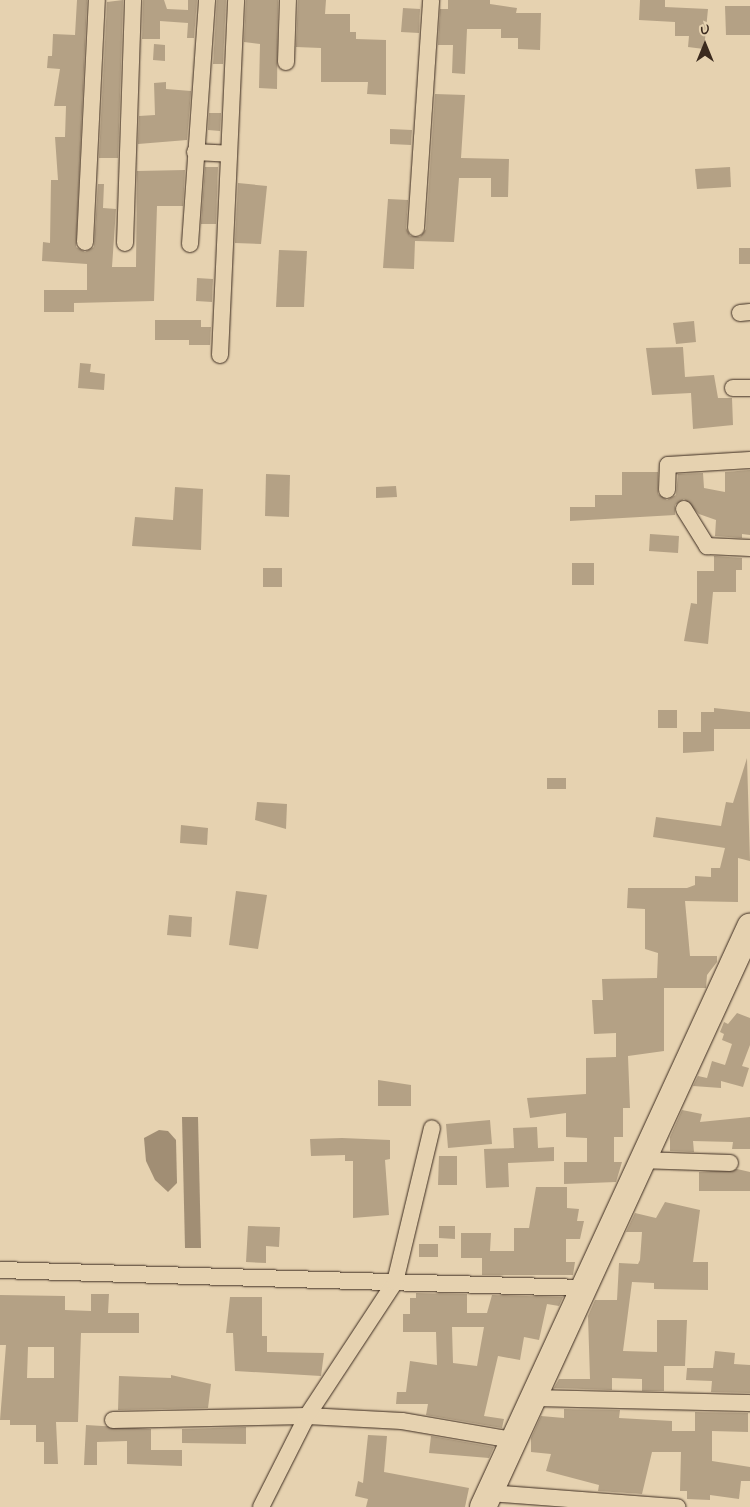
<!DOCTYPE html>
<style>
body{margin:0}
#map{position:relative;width:750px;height:1507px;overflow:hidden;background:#e6d2b0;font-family:Mynerve,sans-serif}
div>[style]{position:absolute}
.water>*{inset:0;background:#a18e74}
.building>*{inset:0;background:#b4a185}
.roads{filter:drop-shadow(0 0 1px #3b2a1e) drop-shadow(0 0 1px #3b2a1e)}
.minor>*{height:16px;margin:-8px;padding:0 8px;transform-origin:8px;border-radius:8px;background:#e6d2b0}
.primary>*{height:26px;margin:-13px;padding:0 13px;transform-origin:13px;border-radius:13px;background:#e6d2b0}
span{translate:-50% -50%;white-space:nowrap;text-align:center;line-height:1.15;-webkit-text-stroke:5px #e6d2b0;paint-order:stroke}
.north{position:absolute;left:680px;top:20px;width:50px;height:50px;-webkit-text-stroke:4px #e6d2b0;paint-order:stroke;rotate:0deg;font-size:14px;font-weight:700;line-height:20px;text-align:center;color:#3b2a1e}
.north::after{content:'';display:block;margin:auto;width:18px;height:22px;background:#3b2a1e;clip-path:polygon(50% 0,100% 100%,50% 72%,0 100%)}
</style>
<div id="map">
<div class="water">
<div style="clip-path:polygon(182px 1117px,198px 1117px,201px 1248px,185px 1248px)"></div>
<div style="clip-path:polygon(159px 1130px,168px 1131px,176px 1140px,177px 1183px,168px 1192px,155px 1180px,146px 1161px,144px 1138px)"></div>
</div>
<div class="building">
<div style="clip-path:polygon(77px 0,87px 0,76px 247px,85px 252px,94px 247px,98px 184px,104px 184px,103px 208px,116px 209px,112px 267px,136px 267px,137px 171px,185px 170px,183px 206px,157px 206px,154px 301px,74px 303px,74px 312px,44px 312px,44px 290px,87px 290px,87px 264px,42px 261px,43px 242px,50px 243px,51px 180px,58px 180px,55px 137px,65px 137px,66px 106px,54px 106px,60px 69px,47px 68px,48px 56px,52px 56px,53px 34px,75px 35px)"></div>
<div style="clip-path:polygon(123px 0,118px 158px,99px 158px,107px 2px)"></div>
<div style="clip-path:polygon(143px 0,164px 0,167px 9px,188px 10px,188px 0,197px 0,194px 38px,187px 38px,188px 23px,160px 21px,160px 39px,142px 39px)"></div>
<div style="clip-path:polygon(217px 0,226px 0,223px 64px,213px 64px)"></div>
<div style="clip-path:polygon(246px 0,278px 0,277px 89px,259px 88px,260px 44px,244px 42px)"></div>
<div style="clip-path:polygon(298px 0,326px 0,325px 14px,350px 14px,350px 32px,356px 32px,356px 39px,386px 40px,386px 95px,367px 94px,368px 82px,321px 82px,321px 48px,296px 47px)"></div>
<div style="clip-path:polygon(448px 0,490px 0,490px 4px,517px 8px,516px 13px,541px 13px,540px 50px,518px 49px,518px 38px,501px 38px,501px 29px,467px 29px,465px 74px,452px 73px,453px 45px,438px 45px,440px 9px,448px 9px)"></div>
<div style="clip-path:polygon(640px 0,665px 0,665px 7px,708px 9px,704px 49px,688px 47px,689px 36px,675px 36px,675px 22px,639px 20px)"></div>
<div style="clip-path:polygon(725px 6px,750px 6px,750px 35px,726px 35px)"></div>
<div style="clip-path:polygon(403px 8px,420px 9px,419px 33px,401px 32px)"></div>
<div style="clip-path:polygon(154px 44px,165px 45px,165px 61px,153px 60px)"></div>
<div style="clip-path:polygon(166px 82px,166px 89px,191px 91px,187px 140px,138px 144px,139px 116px,155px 115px,154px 83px)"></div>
<div style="clip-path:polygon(435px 94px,465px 95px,461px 158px,509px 159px,508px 197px,491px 197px,491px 178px,459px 178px,454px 242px,415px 241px,414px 269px,383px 268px,388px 199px,408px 200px,406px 228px,410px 236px,420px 237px,426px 229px)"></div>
<div style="clip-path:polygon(209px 113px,221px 113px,220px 131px,208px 130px)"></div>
<div style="clip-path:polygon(390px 129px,412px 130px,411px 145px,390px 144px)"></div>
<div style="clip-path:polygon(205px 167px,218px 167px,216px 224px,201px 224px)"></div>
<div style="clip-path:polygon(730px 167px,731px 187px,697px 189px,695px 169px)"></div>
<div style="clip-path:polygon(238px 183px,267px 186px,261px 244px,235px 243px)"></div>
<div style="clip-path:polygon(739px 248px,750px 248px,750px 264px,739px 264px)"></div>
<div style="clip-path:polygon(279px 250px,307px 251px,304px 307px,276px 307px)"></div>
<div style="clip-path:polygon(197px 278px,213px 279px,212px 302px,196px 301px)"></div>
<div style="clip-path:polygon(155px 320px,201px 320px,201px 327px,211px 327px,210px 345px,189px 345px,189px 340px,155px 340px)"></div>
<div style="clip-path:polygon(694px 321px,696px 342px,676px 344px,673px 323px)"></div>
<div style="clip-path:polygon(683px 347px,685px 377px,714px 375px,718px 398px,732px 398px,733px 425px,693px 429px,691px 393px,652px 395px,646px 348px)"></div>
<div style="clip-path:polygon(80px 363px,91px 364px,90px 372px,105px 374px,104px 390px,78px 388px)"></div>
<div style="clip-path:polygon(750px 470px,750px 535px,742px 534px,742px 538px,715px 536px,716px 520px,699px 514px,684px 499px,675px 505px,675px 515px,570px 521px,570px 507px,595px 507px,595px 495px,622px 495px,622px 472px,658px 472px,658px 494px,667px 500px,676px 495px,678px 474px,703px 473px,704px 488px,725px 492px,725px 472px)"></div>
<div style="clip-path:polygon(266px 474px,290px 475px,289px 517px,265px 516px)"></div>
<div style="clip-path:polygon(396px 486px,397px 497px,376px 498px,376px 487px)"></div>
<div style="clip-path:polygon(175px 487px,203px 489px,201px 550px,132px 546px,135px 517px,173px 520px)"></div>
<div style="clip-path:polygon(650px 534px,679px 536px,678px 553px,649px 551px)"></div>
<div style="clip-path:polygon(714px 556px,742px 558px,742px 570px,736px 570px,736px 592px,713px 592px,708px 644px,684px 641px,691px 603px,697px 604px,697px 571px,714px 571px)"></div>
<div style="clip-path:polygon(572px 563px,594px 563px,594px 585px,572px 585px)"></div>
<div style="clip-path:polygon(263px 568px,282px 568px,282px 587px,263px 587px)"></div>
<div style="clip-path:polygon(714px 708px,750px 712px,750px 729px,714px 729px,714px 751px,683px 753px,683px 732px,701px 732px,701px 712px,714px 712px)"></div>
<div style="clip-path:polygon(658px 710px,677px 710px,677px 728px,658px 728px)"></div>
<div style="clip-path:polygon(747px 758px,750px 861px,738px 858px,738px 902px,685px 901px,690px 956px,717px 956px,717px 962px,707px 975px,706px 988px,664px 988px,664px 1051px,628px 1056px,630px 1108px,623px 1108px,623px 1137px,614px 1137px,614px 1162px,622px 1162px,616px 1182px,564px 1184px,564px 1162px,587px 1162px,587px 1138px,566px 1137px,566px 1113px,530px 1118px,527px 1098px,586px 1094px,586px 1058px,616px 1057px,616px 1033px,594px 1034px,592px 1000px,603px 1000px,602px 979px,657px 978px,658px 953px,645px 949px,645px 909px,627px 908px,628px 888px,687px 888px,695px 885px,695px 876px,711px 877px,711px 868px,720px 868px,725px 848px,653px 837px,656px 817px,721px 826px,726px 802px,733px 803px)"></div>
<div style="clip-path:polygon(547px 778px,566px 778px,566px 789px,547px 789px)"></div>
<div style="clip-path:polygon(257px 802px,287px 804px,286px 829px,255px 820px)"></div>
<div style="clip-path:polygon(181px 825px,208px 828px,207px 845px,180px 843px)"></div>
<div style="clip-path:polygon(236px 891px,267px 895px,258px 949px,229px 945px)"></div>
<div style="clip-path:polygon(169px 915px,192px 917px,191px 937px,167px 935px)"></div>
<div style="clip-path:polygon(737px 1013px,750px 1018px,750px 1045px,742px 1066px,749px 1068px,743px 1087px,721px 1081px,721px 1088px,693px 1086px,698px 1076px,707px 1078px,712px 1061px,725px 1065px,732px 1044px,722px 1040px,724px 1034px,720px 1032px,724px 1022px,728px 1024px)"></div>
<div style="clip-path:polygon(378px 1080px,411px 1085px,411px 1106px,378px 1106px)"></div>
<div style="clip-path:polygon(682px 1110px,702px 1114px,700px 1122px,750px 1117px,750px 1149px,732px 1149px,733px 1142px,693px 1141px,694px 1152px,670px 1151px,670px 1137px)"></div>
<div style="clip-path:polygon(490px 1120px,492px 1144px,448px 1148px,446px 1124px)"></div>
<div style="clip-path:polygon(537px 1127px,538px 1148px,554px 1147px,554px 1161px,508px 1163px,509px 1187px,486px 1188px,484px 1149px,514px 1148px,513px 1128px)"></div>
<div style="clip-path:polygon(342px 1138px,390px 1140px,390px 1159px,385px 1160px,389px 1215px,353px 1218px,353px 1161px,345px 1161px,345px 1155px,311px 1156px,310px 1139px)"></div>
<div style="clip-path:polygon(439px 1156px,457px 1156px,457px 1185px,438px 1185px)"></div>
<div style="clip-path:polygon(737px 1169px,750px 1172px,750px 1191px,699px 1191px,699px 1172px)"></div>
<div style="clip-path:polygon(536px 1187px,567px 1187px,567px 1208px,579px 1209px,577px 1221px,584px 1221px,580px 1239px,566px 1239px,566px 1262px,575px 1262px,573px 1275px,482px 1275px,482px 1258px,461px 1258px,461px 1233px,491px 1233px,490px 1251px,514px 1251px,514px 1228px,529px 1228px)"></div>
<div style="clip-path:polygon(665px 1202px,700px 1210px,693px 1262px,708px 1262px,708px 1290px,654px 1289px,654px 1283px,632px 1282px,623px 1351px,657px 1352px,657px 1320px,687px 1320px,685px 1366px,664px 1366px,664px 1391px,642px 1391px,642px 1379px,612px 1378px,612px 1390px,554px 1388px,559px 1379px,590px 1379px,588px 1316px,595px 1300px,617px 1300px,619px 1263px,638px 1264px,640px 1260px,642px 1232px,626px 1232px,635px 1213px,656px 1218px)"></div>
<div style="clip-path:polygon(248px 1226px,280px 1227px,279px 1247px,266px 1246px,266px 1263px,246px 1262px)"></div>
<div style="clip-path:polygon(439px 1226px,455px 1226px,455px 1239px,439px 1238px)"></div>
<div style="clip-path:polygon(419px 1244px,438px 1244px,438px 1257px,419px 1257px)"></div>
<div style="clip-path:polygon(evenodd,416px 1293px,467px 1294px,467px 1313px,487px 1313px,492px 1295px,563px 1297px,559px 1306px,547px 1304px,539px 1340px,524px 1337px,520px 1360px,498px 1356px,484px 1416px,504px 1419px,502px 1428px,426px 1415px,428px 1404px,396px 1404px,397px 1392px,406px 1392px,410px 1361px,437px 1365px,436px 1332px,403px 1332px,403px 1314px,410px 1314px,410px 1298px,416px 1298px,416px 1293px,452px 1327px,484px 1327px,477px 1366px,453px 1363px,452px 1327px)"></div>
<div style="clip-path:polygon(evenodd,91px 1294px,109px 1294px,108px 1313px,139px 1313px,139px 1333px,81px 1333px,78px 1422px,56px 1422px,58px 1464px,44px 1464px,44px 1442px,36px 1442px,36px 1425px,10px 1425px,10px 1420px,0 1420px,6px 1345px,0 1345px,0 1295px,65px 1296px,65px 1310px,91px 1311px,91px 1294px,28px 1347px,54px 1347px,54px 1378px,27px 1378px,28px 1347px)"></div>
<div style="clip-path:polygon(230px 1297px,262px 1297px,262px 1336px,267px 1336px,267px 1352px,324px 1353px,321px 1376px,235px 1371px,233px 1333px,226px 1333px)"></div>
<div style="clip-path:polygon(715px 1351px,735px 1353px,734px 1364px,750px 1365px,750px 1393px,711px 1392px,712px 1381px,686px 1380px,687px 1368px,713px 1368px)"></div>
<div style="clip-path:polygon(171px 1375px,211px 1384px,208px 1408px,118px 1410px,119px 1376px,171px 1378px)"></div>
<div style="clip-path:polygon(564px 1409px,620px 1410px,619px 1418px,672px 1421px,672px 1431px,695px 1431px,695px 1412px,748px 1413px,748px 1432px,712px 1431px,712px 1461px,750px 1467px,750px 1481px,741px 1481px,739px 1499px,710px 1495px,710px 1500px,687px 1499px,687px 1491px,680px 1491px,681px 1452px,652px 1452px,642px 1494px,598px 1491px,599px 1485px,546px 1471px,551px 1454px,531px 1452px,531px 1438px,541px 1416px,564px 1418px)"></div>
<div style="clip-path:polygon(86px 1425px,151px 1429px,151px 1450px,182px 1450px,182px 1466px,127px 1464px,127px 1441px,97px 1442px,97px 1465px,84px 1465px)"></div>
<div style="clip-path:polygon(246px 1427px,246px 1444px,182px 1443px,182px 1429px)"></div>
<div style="clip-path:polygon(368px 1435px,387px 1436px,384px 1472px,469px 1488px,465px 1507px,366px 1507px,368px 1499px,355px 1496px,358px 1481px,363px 1483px)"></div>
<div style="clip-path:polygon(431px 1436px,494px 1447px,489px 1458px,429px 1453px)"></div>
</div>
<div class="roads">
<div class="minor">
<div style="left:286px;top:62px;width:62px;rotate:-88.2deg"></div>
<div style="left:195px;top:152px;width:34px;rotate:3deg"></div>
<div style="left:416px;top:228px;width:228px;rotate:-86.2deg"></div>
<div style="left:85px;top:242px;width:242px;rotate:-87.2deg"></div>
<div style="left:125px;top:243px;width:243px;rotate:-88.1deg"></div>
<div style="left:190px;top:244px;width:245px;rotate:-86deg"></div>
<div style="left:740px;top:313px;width:10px;rotate:-6deg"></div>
<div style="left:220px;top:355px;width:355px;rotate:-87.4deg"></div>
<div style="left:733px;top:388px;width:17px"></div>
<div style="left:667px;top:490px;width:25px;rotate:-88deg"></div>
<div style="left:668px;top:465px;width:82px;rotate:-3.5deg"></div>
<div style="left:684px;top:509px;width:44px;rotate:58.1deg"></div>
<div style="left:707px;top:546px;width:43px;rotate:2.7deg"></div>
<div style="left:639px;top:1160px;width:91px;rotate:1.9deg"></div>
<div style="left:0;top:1270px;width:583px;rotate:1.77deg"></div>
<div style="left:532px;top:1398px;width:218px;rotate:1.3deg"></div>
<div style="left:113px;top:1420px;width:194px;rotate:-1.2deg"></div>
<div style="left:307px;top:1416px;width:95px;rotate:3deg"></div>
<div style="left:402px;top:1421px;width:113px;rotate:9.7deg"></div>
<div style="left:489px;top:1493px;width:189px;rotate:4.3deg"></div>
<div style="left:261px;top:1507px;width:102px;rotate:-63.2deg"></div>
<div style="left:307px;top:1416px;width:160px;rotate:-56.7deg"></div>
<div style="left:395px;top:1282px;width:158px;rotate:-76.5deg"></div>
</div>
<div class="primary">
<div style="left:483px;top:1507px;width:639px;rotate:-65.28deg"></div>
</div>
</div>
<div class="north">U</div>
</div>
